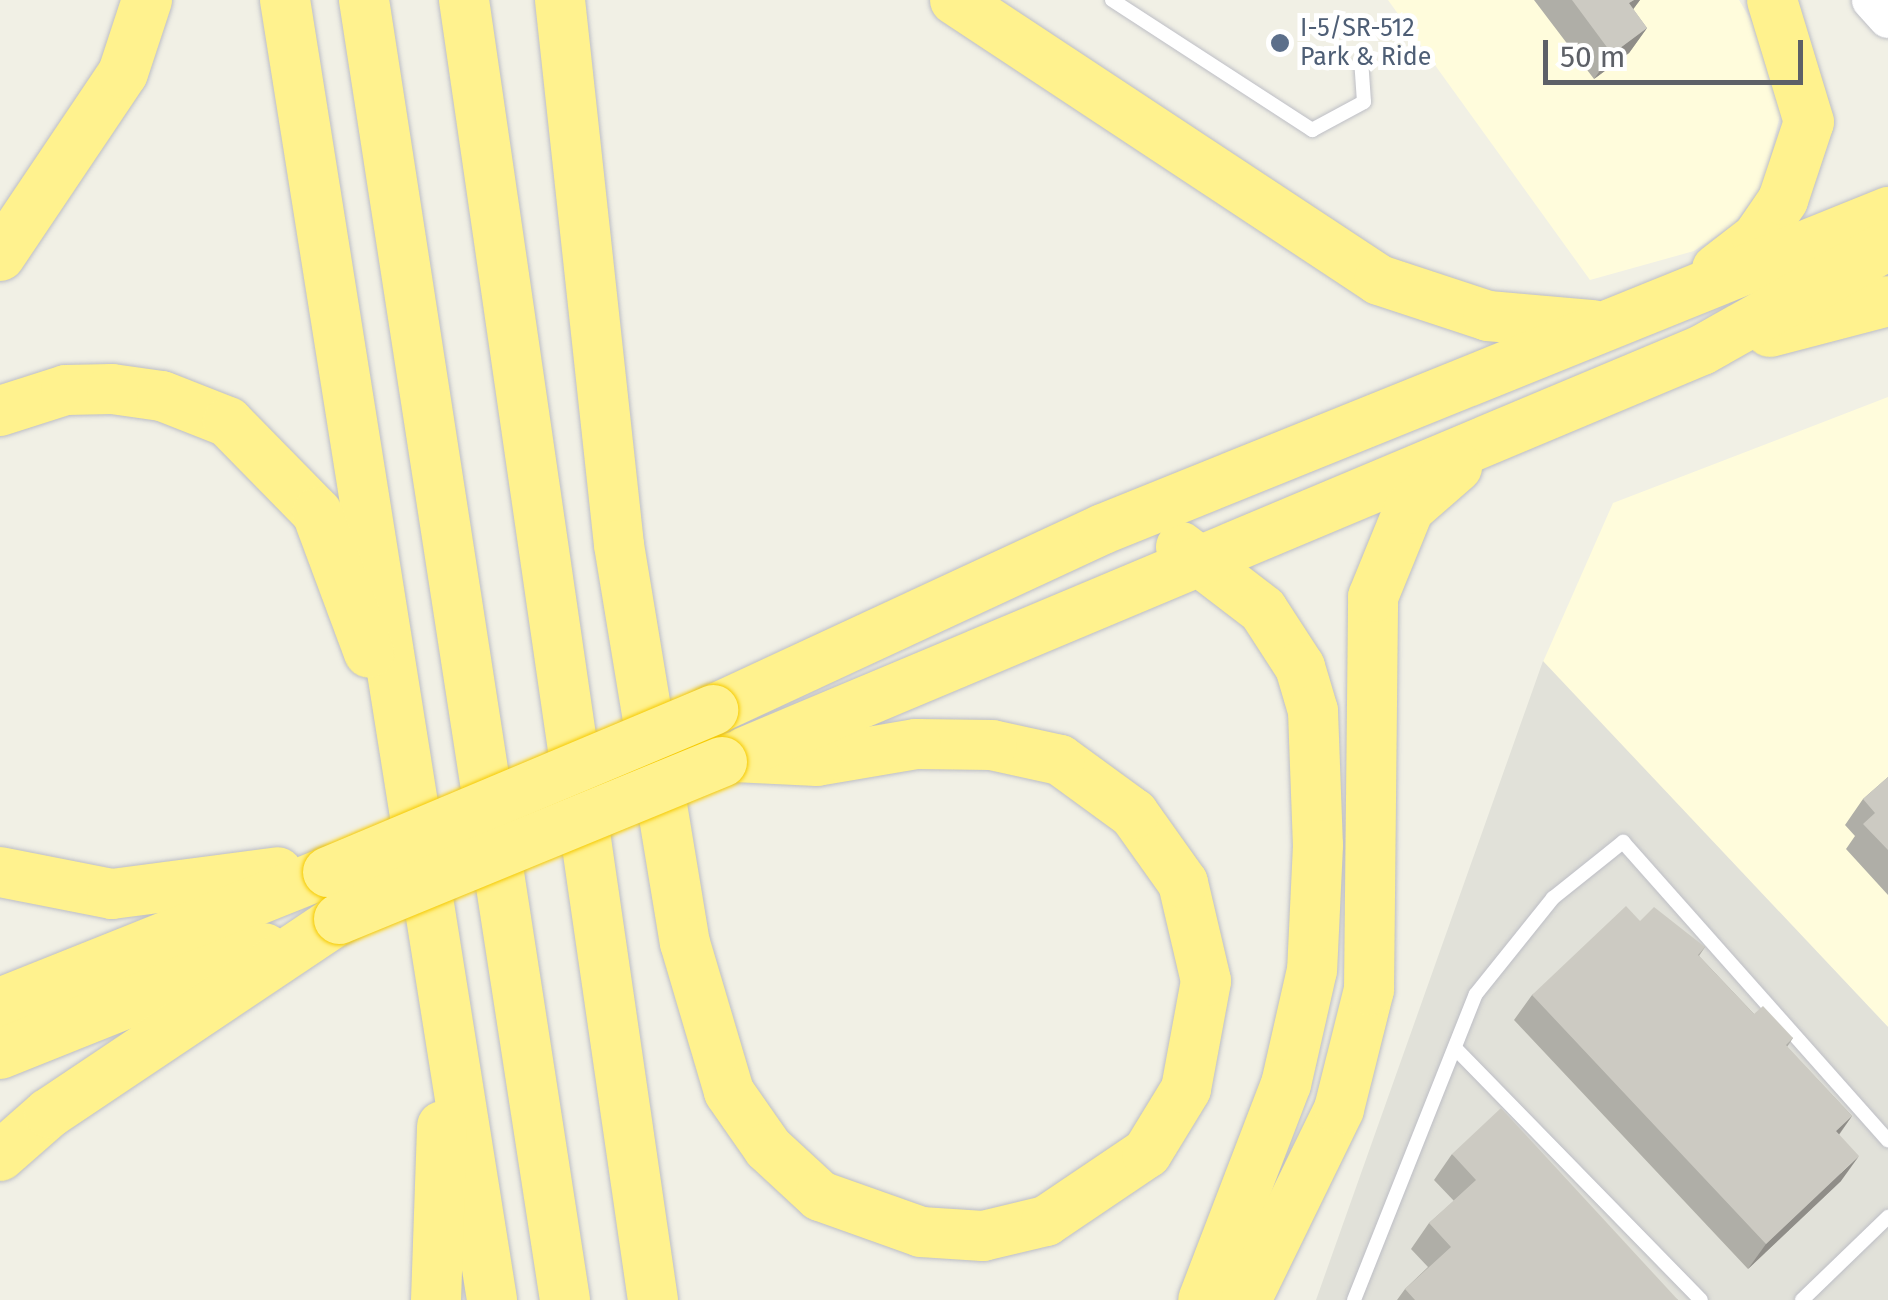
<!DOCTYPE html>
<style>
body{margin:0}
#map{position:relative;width:1888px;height:1300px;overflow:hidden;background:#f1f0e5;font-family:"Fira Sans",sans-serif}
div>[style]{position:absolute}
.commercial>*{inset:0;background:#fffcdc}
.industrial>*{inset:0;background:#e1e1d9}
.roads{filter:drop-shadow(0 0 2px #bdbec5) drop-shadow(0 0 2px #bdbec5)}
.lane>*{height:14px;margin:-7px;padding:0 7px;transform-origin:7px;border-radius:7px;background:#fff}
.secondary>*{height:40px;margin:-20px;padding:0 20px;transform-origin:20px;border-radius:20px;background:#fff}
.highway>*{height:50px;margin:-25px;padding:0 25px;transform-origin:25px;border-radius:25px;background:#fff28e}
.bridges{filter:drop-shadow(0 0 2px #f6ca00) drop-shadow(0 0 2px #f6ca00)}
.highway-bridge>*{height:50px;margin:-25px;padding:0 25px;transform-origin:25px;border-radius:25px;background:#fff28e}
.wall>*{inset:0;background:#afaea7}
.shaded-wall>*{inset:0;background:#8f8d88}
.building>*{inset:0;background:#cccac2}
.dots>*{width:28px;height:28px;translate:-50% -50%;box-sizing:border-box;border:5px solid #fff;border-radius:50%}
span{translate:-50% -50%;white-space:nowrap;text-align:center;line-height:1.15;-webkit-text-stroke:10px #fff;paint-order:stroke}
.service-label{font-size:25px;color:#4e5e75}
.left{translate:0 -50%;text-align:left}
.scale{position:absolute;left:1543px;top:40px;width:260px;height:45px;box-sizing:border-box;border:5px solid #5d6067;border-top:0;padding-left:12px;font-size:30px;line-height:35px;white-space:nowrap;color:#5d6067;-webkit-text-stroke:8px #fff;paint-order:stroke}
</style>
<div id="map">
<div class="commercial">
<div style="clip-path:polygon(1388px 0,1739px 0,1761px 37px,1781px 111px,1763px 185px,1734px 224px,1694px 251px,1590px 280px)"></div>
<div style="clip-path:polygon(1888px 397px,1888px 1027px,1543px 662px,1613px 503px)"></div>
</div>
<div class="industrial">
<div style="clip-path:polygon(1543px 661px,1888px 1027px,1888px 1300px,1316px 1300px)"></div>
</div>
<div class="roads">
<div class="lane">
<div style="left:1112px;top:0;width:239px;rotate:33deg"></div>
<div style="left:1312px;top:130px;width:59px;rotate:-28.3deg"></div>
<div style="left:1364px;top:102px;width:39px;rotate:-94deg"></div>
<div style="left:1455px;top:1048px;width:352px;rotate:45.7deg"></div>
<div style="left:1354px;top:1300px;width:329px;rotate:-68.3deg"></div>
<div style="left:1476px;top:994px;width:123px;rotate:-51.3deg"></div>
<div style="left:1553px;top:898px;width:90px;rotate:-38.7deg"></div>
<div style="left:1623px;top:842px;width:399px;rotate:48.4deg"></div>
<div style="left:1802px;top:1300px;width:120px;rotate:-44deg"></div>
</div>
<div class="secondary">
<div style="left:1872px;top:0;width:24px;rotate:48deg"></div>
</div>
<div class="highway">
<div style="left:285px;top:0;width:1316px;rotate:80.95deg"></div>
<div style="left:364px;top:0;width:1315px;rotate:81.21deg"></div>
<div style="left:464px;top:0;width:1314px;rotate:81.73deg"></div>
<div style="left:560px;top:0;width:548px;rotate:83.82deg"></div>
<div style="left:619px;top:545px;width:403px;rotate:80.6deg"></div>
<div style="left:685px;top:943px;width:155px;rotate:73.5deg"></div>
<div style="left:729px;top:1092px;width:68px;rotate:55.1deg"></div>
<div style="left:768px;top:1148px;width:71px;rotate:42.7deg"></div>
<div style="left:820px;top:1196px;width:107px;rotate:19.6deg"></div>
<div style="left:921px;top:1232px;width:62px;rotate:3.7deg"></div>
<div style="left:983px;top:1236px;width:65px;rotate:-13.4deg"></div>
<div style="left:1046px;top:1221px;width:122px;rotate:-34deg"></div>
<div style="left:1147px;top:1153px;width:75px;rotate:-58.6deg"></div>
<div style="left:1186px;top:1089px;width:110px;rotate:-79.5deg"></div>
<div style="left:1206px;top:981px;width:101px;rotate:-103.2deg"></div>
<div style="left:1183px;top:883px;width:85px;rotate:-125.4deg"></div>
<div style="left:1134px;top:814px;width:92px;rotate:-143.9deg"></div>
<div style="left:1060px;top:760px;width:70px;rotate:-167.6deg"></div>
<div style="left:992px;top:745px;width:76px;rotate:-179.2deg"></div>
<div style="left:916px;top:744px;width:100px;rotate:170.3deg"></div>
<div style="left:817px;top:761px;width:83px;rotate:-177.2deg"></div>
<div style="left:955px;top:0;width:508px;rotate:33.44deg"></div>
<div style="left:1379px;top:280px;width:115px;rotate:18.3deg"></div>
<div style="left:1488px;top:316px;width:106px;rotate:4.9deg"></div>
<div style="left:0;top:256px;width:220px;rotate:-56.1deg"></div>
<div style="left:123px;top:73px;width:77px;rotate:-71.8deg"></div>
<div style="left:1717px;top:269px;width:51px;rotate:-37.8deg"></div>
<div style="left:1757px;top:238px;width:46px;rotate:-55.6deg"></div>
<div style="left:1783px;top:200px;width:82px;rotate:-71.6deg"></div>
<div style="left:1809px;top:122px;width:127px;rotate:-106.9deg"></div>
<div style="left:1770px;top:332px;width:122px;rotate:-14.7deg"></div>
<div style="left:0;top:411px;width:69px;rotate:-17.7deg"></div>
<div style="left:66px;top:390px;width:46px;rotate:-1.2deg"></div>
<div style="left:112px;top:389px;width:50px;rotate:8deg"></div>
<div style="left:162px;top:396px;width:71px;rotate:21.5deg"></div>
<div style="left:228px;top:422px;width:127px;rotate:45.6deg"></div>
<div style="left:317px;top:513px;width:149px;rotate:69.6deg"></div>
<div style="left:1181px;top:547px;width:103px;rotate:37.5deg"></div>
<div style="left:1263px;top:610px;width:68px;rotate:57deg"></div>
<div style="left:1300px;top:667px;width:46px;rotate:73.5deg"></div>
<div style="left:1313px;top:711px;width:134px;rotate:87.9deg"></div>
<div style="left:1318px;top:845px;width:125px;rotate:92.7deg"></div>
<div style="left:1312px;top:970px;width:117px;rotate:102.8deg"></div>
<div style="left:1286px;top:1084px;width:231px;rotate:111deg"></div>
<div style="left:713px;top:710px;width:430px;rotate:-24.9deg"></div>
<div style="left:1103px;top:529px;width:847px;rotate:-21.99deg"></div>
<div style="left:745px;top:752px;width:1038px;rotate:-22.79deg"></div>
<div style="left:1702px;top:350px;width:214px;rotate:-29.4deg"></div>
<div style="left:0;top:872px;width:114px;rotate:11.1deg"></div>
<div style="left:112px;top:894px;width:167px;rotate:-7.5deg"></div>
<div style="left:0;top:1003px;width:353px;rotate:-21.8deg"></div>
<div style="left:0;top:1054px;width:285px;rotate:-21.8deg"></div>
<div style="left:0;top:1156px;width:65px;rotate:-41.3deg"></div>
<div style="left:49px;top:1113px;width:349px;rotate:-33.8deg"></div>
<div style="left:436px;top:1300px;width:174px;rotate:-88deg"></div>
<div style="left:1246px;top:1300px;width:212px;rotate:-64deg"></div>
<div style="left:1339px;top:1109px;width:123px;rotate:-75.9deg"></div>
<div style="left:1369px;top:990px;width:393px;rotate:-89.4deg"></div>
<div style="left:1373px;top:597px;width:95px;rotate:-67.8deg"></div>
<div style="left:1409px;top:509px;width:64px;rotate:-41.2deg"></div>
</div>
</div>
<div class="bridges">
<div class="highway-bridge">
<div style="left:328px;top:872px;width:418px;rotate:-22.8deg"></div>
<div style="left:339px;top:919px;width:414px;rotate:-22.3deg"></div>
</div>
</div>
<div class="wall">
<div style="clip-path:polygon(1534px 0,1640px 0,1633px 9px,1647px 28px,1629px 53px,1594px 79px)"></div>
<div style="clip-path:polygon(1888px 777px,1888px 895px,1846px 849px,1855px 836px,1845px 825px,1863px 799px)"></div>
<div style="clip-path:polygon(1640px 921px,1705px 947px,1699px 956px,1754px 1014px,1793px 1038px,1787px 1047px,1852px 1116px,1839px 1135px,1841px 1181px,1748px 1269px,1514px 1020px,1532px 995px)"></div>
<div style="clip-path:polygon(1452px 1154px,1678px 1300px,1397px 1300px,1405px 1289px,1428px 1267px,1411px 1249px,1429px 1223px,1454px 1201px,1434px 1180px)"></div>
</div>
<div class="shaded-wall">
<div style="clip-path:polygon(1634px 0,1640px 0,1629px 15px,1629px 3px)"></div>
<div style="clip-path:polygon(1647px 28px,1629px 53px,1594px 79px,1612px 54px)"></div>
<div style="clip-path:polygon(1852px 1116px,1834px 1141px,1836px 1131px)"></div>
<div style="clip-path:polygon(1859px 1156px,1841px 1181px,1748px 1269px,1766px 1244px)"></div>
</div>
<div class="building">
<div style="clip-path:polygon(1572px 0,1634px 0,1629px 3px,1647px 28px,1612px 54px)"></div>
<div style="clip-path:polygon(1888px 777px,1888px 850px,1863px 824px,1875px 813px,1863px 799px)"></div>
<div style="clip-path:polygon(1626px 906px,1640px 921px,1654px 907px,1705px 947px,1698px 955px,1754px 1014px,1763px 1006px,1793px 1038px,1786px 1045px,1852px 1116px,1836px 1131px,1859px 1156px,1766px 1244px,1532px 995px)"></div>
<div style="clip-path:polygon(1501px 1108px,1678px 1300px,1415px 1300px,1405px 1289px,1451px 1247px,1429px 1223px,1476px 1180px,1452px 1154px)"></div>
</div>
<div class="dots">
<div style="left:1280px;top:43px;background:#5c6f8a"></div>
</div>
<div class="service-label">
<span class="left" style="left:1300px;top:43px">I-5/SR-512<br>Park &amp; Ride</span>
</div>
<div class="scale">50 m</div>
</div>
